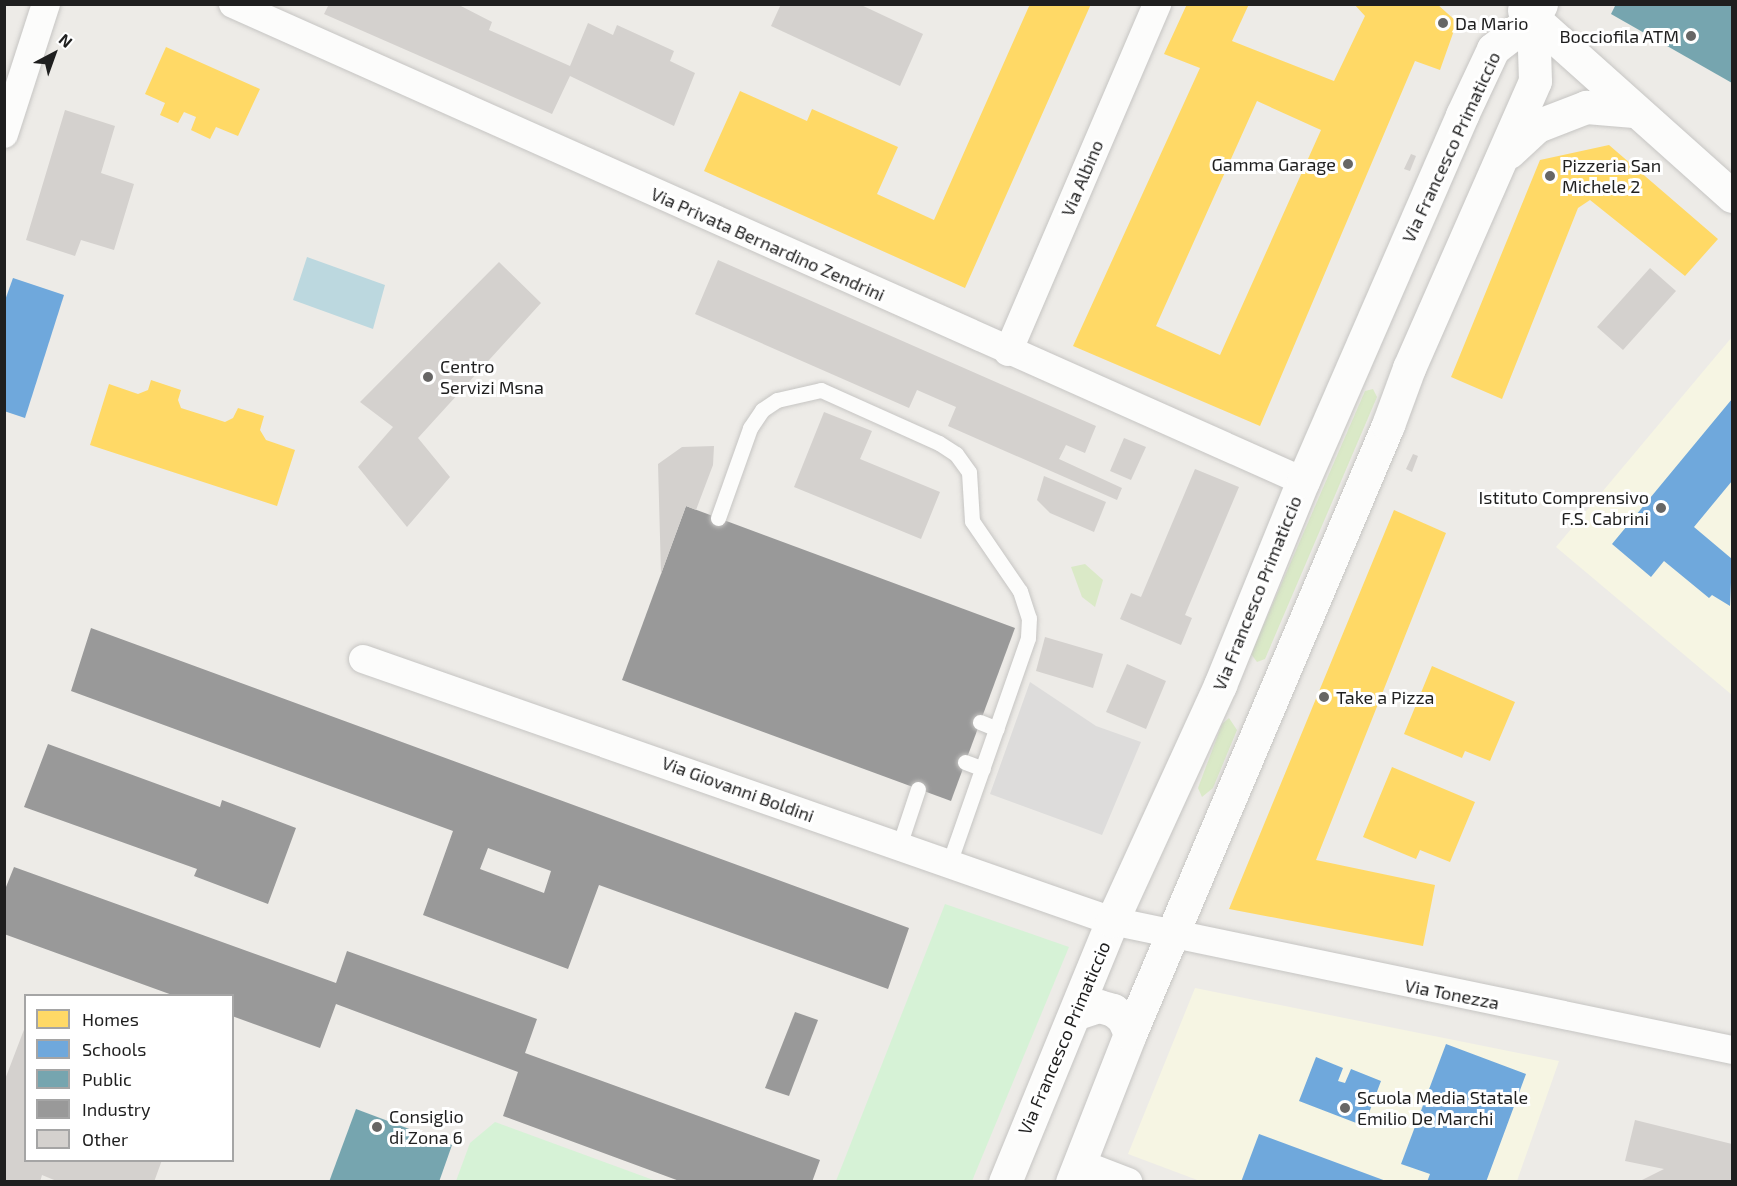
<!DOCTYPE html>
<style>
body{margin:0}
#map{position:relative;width:1737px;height:1186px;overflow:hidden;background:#edebe7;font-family:"Exo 2",sans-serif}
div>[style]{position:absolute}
.education>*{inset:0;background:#f6f5e3}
.grass>*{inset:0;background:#dae9c7}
.park>*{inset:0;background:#d6f2d6}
.parking>*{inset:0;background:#dddcdb}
.water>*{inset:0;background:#bcd8df}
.homes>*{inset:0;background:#ffd966}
.schools>*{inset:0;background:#6fa8dc}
.public>*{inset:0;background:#76a5af}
.industry>*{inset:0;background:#999}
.building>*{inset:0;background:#d4d1ce}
.roads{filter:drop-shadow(0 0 2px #c6c5c3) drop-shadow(0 0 2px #c6c5c3)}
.service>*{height:15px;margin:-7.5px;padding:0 7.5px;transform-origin:7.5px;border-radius:7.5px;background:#fcfcfb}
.minor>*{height:28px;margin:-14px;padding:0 14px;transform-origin:14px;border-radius:14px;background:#fcfcfb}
.tertiary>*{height:33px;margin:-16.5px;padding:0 16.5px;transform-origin:16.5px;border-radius:16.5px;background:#fcfcfb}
.dots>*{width:16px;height:16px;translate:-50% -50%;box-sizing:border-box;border:3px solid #fff;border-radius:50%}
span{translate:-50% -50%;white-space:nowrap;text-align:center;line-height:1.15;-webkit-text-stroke:6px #fff;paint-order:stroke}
.poi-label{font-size:18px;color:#1f1f1f}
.left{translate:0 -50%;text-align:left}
.right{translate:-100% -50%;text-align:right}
.street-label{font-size:18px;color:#1f1f1f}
.frame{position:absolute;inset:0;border:6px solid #1f1f1f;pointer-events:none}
.legend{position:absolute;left:24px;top:994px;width:210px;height:168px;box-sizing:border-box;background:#fff;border:2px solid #a5a5a5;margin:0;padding:8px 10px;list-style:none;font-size:18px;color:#1f1f1f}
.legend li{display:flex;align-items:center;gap:12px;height:30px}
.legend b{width:30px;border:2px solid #a5a5a5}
.north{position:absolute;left:24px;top:24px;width:60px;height:60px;-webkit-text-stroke:4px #fff;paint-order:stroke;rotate:41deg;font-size:16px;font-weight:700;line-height:24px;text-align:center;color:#1f1f1f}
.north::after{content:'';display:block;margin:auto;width:21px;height:27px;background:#1f1f1f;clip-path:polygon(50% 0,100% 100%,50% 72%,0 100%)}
</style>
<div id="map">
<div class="education">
<div style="clip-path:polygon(1732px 337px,1732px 695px,1556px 547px)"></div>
<div style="clip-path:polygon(1195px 988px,1559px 1061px,1517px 1181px,1200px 1181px,1128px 1154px)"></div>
</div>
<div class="grass">
<div style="clip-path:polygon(1373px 389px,1377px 397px,1265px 659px,1257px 662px,1251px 654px,1365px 391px)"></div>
<div style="clip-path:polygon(1085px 564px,1103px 580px,1095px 607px,1082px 597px,1071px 567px)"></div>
<div style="clip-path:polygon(1229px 718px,1237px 730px,1213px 788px,1202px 797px,1198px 788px,1222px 724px)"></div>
</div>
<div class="park">
<div style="clip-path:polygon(945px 904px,1069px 947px,972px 1181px,836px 1181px)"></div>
<div style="clip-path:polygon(495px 1122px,656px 1181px,456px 1181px,470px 1143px)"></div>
</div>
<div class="parking">
<div style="clip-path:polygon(1030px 682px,1096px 726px,1141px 742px,1102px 835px,990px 794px)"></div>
</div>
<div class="water">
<div style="clip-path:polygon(307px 257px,385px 285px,373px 329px,293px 300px)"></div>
</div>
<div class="homes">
<div style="clip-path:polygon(1030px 4px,1091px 4px,965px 288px,704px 171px,740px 91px,807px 121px,812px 109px,898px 147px,877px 194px,934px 220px)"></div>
<div style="clip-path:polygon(evenodd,1187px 4px,1249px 4px,1232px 41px,1334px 81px,1365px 16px,1354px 4px,1437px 4px,1457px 22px,1440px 70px,1415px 61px,1260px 426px,1073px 346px,1200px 68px,1164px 54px,1187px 4px,1257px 101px,1321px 130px,1220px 355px,1156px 326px,1257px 101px)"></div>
<div style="clip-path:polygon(166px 47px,260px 89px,238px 136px,216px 127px,210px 139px,191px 130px,196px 117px,184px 112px,178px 123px,160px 115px,165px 103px,145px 94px)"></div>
<div style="clip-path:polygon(1609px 145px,1718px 239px,1685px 276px,1590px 200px,1578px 208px,1502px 399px,1451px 377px,1540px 160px)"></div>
<div style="clip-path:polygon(151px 380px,181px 390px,178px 400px,181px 408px,225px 422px,233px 418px,238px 408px,264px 416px,260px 430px,266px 440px,295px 450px,277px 506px,90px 445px,109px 384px,138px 394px,148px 390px)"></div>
<div style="clip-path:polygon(1394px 510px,1446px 533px,1316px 860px,1435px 885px,1423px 946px,1229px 909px)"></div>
<div style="clip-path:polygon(1432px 666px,1515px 702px,1490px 761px,1465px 751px,1462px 758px,1404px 734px)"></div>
<div style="clip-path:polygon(1392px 767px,1475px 802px,1450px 862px,1420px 850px,1416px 859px,1363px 837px)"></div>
</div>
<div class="schools">
<div style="clip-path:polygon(13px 278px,64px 295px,25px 418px,4px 411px,4px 303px)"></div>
<div style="clip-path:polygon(1732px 399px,1732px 481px,1694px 527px,1732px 559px,1730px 606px,1712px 595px,1709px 598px,1664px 561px,1651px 577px,1612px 544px)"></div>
<div style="clip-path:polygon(1446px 1044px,1526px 1074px,1486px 1182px,1427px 1182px,1430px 1174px,1401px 1164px)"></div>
<div style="clip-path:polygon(1316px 1057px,1343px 1068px,1338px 1081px,1345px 1083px,1351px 1069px,1381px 1081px,1364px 1126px,1299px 1101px)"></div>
<div style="clip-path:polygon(1259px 1134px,1386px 1181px,1386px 1182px,1241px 1182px)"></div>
</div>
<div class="public">
<div style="clip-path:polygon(1616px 4px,1732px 4px,1732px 83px,1611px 14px)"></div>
<div style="clip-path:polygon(356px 1109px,452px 1145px,439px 1182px,329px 1182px)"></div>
</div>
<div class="industry">
<div style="clip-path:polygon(686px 506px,1015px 628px,951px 801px,622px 680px)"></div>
<div style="clip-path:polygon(evenodd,91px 628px,909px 928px,888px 989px,599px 885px,568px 969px,423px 915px,453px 831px,71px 691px,91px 628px,488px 848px,551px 871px,544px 893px,480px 869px,488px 848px)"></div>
<div style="clip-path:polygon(48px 744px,220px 807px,222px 800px,296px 828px,268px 904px,194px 876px,197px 869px,24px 807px)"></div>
<div style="clip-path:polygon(14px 867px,336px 983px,347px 951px,537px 1019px,525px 1053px,820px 1160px,812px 1182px,682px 1182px,503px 1116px,518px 1072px,336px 1004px,320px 1048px,232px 1016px,232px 996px,175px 996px,4px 934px,4px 892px)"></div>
<div style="clip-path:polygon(795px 1012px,818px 1020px,789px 1096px,765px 1088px)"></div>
</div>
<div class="building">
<div style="clip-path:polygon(329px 4px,457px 4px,492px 22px,489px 30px,570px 66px,588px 23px,613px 35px,617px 25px,674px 51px,670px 61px,695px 73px,674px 126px,570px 76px,552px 114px,324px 14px)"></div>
<div style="clip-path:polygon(781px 4px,859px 4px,923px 34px,900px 86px,771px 26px)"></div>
<div style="clip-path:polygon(65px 110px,115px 126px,101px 173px,134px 184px,114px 250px,81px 240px,75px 256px,26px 240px)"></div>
<div style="clip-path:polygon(1411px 154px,1416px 156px,1410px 171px,1404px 169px)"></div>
<div style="clip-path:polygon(718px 260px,1096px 426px,1085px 453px,1066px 445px,1059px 459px,1122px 488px,1117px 500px,948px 426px,956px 407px,917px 390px,909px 408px,695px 314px)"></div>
<div style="clip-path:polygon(499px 262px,541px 303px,418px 438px,450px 477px,407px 527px,358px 467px,393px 427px,360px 402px)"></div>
<div style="clip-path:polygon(1650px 268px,1676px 291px,1623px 350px,1597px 327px)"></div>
<div style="clip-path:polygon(824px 412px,872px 431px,860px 459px,940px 492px,921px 539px,794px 487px)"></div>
<div style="clip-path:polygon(1124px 438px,1146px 447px,1131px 480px,1110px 471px)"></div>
<div style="clip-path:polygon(714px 446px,713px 465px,696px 510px,686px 506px,661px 574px,658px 464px,682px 447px)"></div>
<div style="clip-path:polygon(1413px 454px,1418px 456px,1412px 472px,1406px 469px)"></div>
<div style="clip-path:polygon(1195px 469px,1239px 487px,1185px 615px,1192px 618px,1181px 645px,1120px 619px,1131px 593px,1141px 597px)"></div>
<div style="clip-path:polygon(1044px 476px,1106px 502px,1094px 532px,1050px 513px,1037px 500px)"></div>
<div style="clip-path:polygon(1045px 637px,1103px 654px,1093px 688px,1036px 671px)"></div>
<div style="clip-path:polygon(1127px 664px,1166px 681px,1146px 729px,1106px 712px)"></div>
<div style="clip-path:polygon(25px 1027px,26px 1160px,162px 1160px,154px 1182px,59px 1182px,42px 1175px,40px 1182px,4px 1182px,4px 1082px)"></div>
<div style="clip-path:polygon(1635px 1120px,1732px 1144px,1732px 1182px,1638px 1182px,1664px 1169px,1625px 1161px)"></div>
</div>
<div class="roads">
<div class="service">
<div style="left:718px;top:518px;width:96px;rotate:-70.4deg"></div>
<div style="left:750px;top:428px;width:22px;rotate:-56deg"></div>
<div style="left:762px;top:410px;width:18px;rotate:-34deg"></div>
<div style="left:777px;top:400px;width:45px;rotate:-12.8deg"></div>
<div style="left:821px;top:390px;width:129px;rotate:24.2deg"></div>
<div style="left:939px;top:443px;width:20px;rotate:33deg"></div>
<div style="left:956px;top:454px;width:22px;rotate:54deg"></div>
<div style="left:969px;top:472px;width:49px;rotate:86.5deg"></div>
<div style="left:972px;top:521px;width:85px;rotate:55.6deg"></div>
<div style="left:1020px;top:591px;width:28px;rotate:72deg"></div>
<div style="left:1029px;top:618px;width:20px;rotate:93deg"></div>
<div style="left:1028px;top:638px;width:239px;rotate:109.3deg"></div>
<div style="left:980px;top:722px;width:18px;rotate:22deg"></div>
<div style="left:965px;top:762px;width:19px;rotate:21deg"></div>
<div style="left:899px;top:846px;width:60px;rotate:-71.6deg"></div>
</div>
<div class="minor">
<div style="left:233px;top:4px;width:1172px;rotate:24.03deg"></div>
<div style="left:4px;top:134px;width:137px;rotate:-72.1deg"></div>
<div style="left:1008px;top:352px;width:379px;rotate:-66.8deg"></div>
<div style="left:363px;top:659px;width:794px;rotate:19.28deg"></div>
<div style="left:1112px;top:921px;width:633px;rotate:11.75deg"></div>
<div style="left:1079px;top:1163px;width:53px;rotate:21.2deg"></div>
</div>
<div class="tertiary">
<div style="left:1524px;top:10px;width:279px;rotate:41.8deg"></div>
<div style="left:1509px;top:152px;width:38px;rotate:-43deg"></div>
<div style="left:1537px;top:126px;width:53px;rotate:-21.2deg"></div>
<div style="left:1586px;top:107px;width:48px;rotate:4.8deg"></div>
<div style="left:1077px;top:1013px;width:23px;rotate:-18deg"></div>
<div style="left:1099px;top:1006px;width:15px;rotate:16deg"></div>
<div style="left:1113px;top:1010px;width:13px;rotate:39deg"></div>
<div style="left:1123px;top:1018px;width:17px;rotate:66deg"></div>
<div style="left:1005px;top:1182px;width:282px;rotate:-67.7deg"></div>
<div style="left:1112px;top:921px;width:260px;rotate:-65.4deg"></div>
<div style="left:1220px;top:685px;width:220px;rotate:-67.9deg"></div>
<div style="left:1303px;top:481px;width:399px;rotate:-66.5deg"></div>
<div style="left:1462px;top:115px;width:73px;rotate:-64.8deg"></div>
<div style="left:1493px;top:49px;width:51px;rotate:-37.8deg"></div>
<div style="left:1533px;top:18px;width:16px;rotate:-60deg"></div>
<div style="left:1072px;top:1182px;width:159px;rotate:-68.6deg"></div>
<div style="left:1130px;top:1034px;width:661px;rotate:-67.04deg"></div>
<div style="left:1388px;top:425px;width:61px;rotate:-69.8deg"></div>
<div style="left:1409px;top:368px;width:313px;rotate:-66.3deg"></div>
<div style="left:1535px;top:81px;width:63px;rotate:-91.8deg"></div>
</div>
</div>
<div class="dots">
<div style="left:1443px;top:23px;background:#676665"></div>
<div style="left:1691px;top:36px;background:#676665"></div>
<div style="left:1348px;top:164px;background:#676665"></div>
<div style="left:1550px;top:176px;background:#676665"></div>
<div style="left:428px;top:377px;background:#676665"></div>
<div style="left:1661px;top:508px;background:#676665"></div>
<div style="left:1324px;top:697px;background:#676665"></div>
<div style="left:1345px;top:1108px;background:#676665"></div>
<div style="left:377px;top:1127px;background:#676665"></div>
</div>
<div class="poi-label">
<span class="left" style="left:1455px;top:23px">Da Mario</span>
<span class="right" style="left:1679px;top:36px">Bocciofila ATM</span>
<span class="right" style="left:1336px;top:164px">Gamma Garage</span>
<span class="left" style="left:1562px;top:176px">Pizzeria San<br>Michele 2</span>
<span class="left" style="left:440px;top:377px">Centro<br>Servizi Msna</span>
<span class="right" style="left:1649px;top:508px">Istituto Comprensivo<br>F.S. Cabrini</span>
<span class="left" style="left:1336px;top:697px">Take a Pizza</span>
<span class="left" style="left:1357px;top:1108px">Scuola Media Statale<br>Emilio De Marchi</span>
<span class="left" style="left:389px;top:1127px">Consiglio<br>di Zona 6</span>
</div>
<div class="street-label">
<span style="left:1451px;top:147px;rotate:-65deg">Via Francesco Primaticcio</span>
<span style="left:1082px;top:178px;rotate:-67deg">Via Albino</span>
<span style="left:768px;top:244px;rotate:24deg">Via Privata Bernardino Zendrini</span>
<span style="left:1257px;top:593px;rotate:-68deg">Via Francesco Primaticcio</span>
<span style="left:738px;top:789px;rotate:20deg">Via Giovanni Boldini</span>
<span style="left:1452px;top:994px;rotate:11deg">Via Tonezza</span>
<span style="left:1064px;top:1038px;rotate:-67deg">Via Francesco Primaticcio</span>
</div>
<div class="frame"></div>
<ul class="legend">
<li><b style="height:16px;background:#ffd966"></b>Homes</li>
<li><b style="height:16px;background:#6fa8dc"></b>Schools</li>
<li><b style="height:16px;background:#76a5af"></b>Public</li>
<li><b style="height:16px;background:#999"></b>Industry</li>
<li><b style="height:16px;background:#d4d1ce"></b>Other</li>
</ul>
<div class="north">N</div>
</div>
